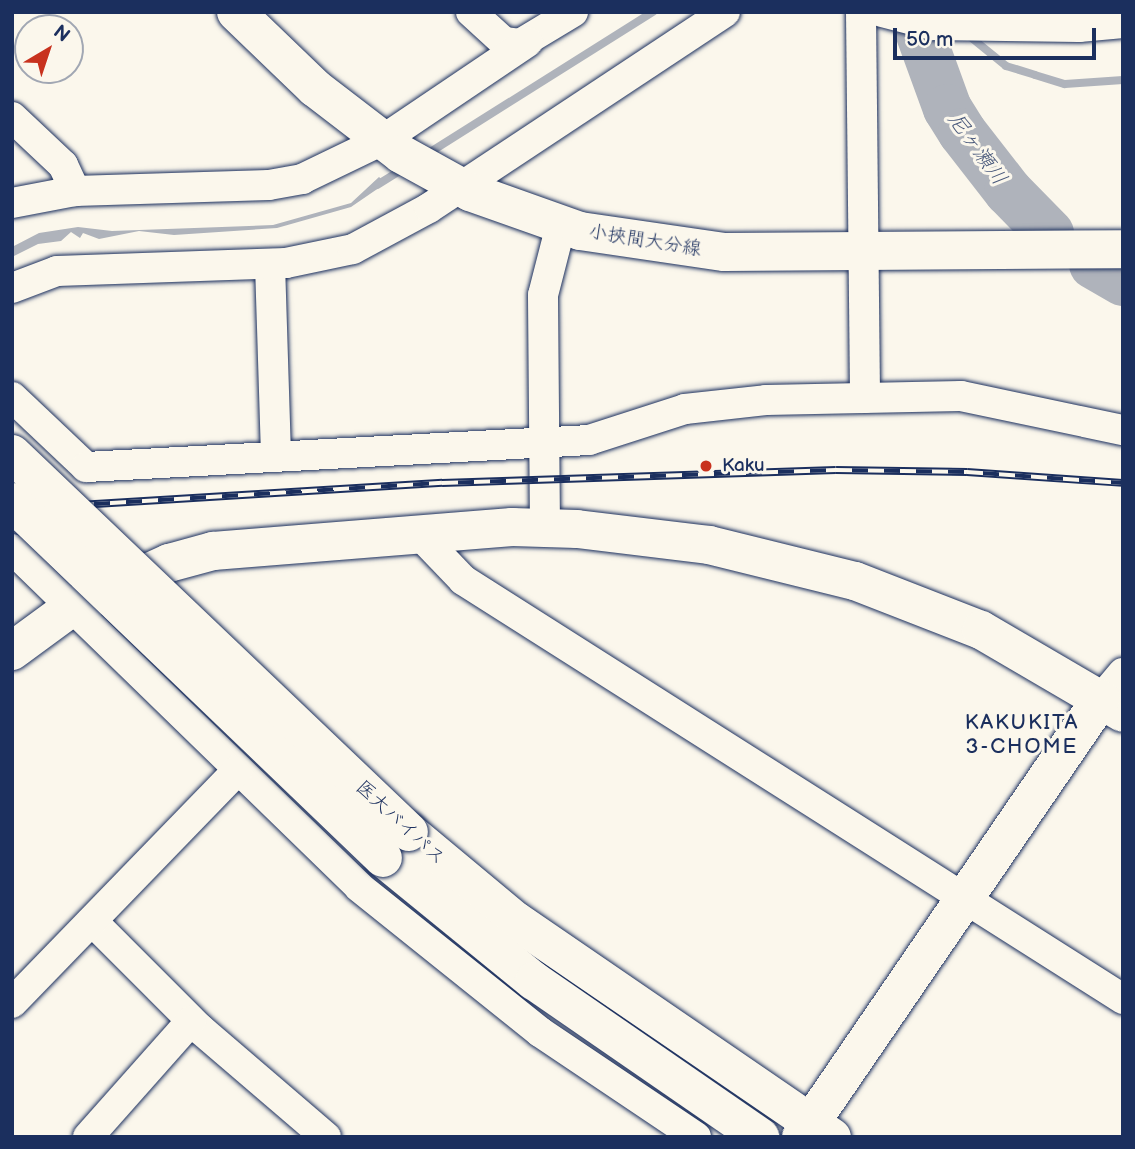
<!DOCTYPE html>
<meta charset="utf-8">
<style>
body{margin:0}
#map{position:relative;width:1135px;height:1149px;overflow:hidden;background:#fbf7ec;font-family:"Balsamiq Sans","Klee One",sans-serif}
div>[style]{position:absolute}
.water>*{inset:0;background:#afb3bb}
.stream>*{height:8px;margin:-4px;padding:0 4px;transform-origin:4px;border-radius:4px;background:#afb3bb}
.river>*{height:49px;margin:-24.5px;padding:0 24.5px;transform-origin:24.5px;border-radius:24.5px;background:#afb3bb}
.roads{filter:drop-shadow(0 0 2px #1b2f5e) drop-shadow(0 0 2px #1b2f5e)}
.street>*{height:30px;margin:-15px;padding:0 15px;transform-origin:15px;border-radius:15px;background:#fbf7ec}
.secondary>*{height:38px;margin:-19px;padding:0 19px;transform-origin:19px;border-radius:19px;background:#fbf7ec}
.rail>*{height:8px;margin-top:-4px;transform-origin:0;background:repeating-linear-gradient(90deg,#fbf7ec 0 16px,#1b2f5e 0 32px);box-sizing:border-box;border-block:2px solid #1b2f5e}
.bridges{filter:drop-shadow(0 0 2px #1b2f5e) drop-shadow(0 0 2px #1b2f5e)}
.secondary-bridge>*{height:38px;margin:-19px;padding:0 19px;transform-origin:19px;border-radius:19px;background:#fbf7ec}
.dots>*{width:19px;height:19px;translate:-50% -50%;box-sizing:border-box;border:4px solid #fbf7ec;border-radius:50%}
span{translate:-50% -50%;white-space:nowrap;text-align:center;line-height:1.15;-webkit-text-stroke:6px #fbf7ec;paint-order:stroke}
.street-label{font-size:19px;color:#1b2f5e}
.poi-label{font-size:19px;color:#1b2f5e}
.left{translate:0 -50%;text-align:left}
.water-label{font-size:21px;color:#47577a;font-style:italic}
.neighbourhood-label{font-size:21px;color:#1b2f5e;letter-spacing:2px}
.frame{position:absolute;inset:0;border:14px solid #1b2f5e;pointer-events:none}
.north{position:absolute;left:14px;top:14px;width:70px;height:70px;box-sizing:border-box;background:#fbf7ec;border:2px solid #a1a7b3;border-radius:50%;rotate:39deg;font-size:19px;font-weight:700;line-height:28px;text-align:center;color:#1b2f5e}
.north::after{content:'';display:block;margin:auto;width:24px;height:32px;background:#c8321e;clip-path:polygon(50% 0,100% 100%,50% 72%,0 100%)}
.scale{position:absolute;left:893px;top:28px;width:203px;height:32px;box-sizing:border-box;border:4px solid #1b2f5e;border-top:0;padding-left:9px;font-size:21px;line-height:24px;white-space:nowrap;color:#1b2f5e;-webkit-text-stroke:5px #fbf7ec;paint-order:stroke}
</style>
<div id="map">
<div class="water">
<div style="clip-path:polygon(379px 177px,386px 183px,351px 207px,277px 228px,174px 235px,139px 231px,99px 239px,83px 233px,80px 238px,71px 232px,61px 241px,38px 244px,12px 257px,12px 247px,39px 233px,78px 227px,112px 231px,273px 225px,351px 203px)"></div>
</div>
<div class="stream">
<div style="left:968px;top:35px;width:49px;rotate:39.2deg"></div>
<div style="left:1006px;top:66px;width:30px;rotate:17deg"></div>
<div style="left:1035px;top:75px;width:31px;rotate:17deg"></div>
<div style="left:1065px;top:84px;width:58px;rotate:-3.9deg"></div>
<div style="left:424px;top:156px;width:271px;rotate:-32.2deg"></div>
<div style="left:377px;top:185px;width:32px;rotate:-32deg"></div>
</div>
<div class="river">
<div style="left:912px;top:12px;width:102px;rotate:70deg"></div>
<div style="left:947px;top:108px;width:28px;rotate:58deg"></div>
<div style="left:962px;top:132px;width:75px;rotate:52.1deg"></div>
<div style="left:1008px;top:191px;width:59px;rotate:45.7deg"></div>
<div style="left:1093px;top:264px;width:34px;rotate:30deg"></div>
</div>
<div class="roads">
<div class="street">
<div style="left:471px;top:12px;width:45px;rotate:42.3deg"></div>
<div style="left:504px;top:42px;width:16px;rotate:7deg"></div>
<div style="left:520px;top:44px;width:62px;rotate:-31.1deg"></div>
<div style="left:861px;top:12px;width:386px;rotate:89.4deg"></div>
<div style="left:882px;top:12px;width:52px;rotate:14.6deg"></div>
<div style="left:932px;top:25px;width:147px;rotate:0.8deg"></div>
<div style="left:1079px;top:27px;width:44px;rotate:-5.2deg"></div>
<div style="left:12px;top:117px;width:70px;rotate:43.3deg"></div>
<div style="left:63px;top:165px;width:29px;rotate:65deg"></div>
<div style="left:12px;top:203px;width:64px;rotate:-10.8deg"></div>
<div style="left:75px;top:191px;width:194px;rotate:-1.8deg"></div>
<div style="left:269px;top:185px;width:34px;rotate:-10deg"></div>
<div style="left:302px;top:179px;width:88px;rotate:-25.7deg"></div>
<div style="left:381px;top:141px;width:177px;rotate:-34deg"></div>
<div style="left:270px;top:264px;width:192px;rotate:88.2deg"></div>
<div style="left:12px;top:288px;width:48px;rotate:-20.7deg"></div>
<div style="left:57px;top:271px;width:229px;rotate:-2deg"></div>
<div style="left:286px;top:263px;width:68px;rotate:-11.8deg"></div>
<div style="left:353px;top:249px;width:86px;rotate:-28.3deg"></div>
<div style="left:429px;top:208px;width:355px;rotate:-33.5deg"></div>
<div style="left:12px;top:397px;width:102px;rotate:43.4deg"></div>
<div style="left:86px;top:467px;width:504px;rotate:-3.07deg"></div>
<div style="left:589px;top:440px;width:101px;rotate:-17.9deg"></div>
<div style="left:685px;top:409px;width:81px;rotate:-6.3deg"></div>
<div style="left:766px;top:400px;width:195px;rotate:-1.2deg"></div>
<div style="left:961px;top:396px;width:166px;rotate:11.9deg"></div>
<div style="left:545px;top:527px;width:232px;rotate:-90.5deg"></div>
<div style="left:543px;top:295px;width:72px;rotate:-75.6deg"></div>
<div style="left:418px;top:533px;width:65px;rotate:46.2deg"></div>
<div style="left:463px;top:580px;width:782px;rotate:32.41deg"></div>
<div style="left:12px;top:549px;width:484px;rotate:44.2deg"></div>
<div style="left:359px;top:887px;width:232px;rotate:38.7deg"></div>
<div style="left:540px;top:1032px;width:188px;rotate:33.9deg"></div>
<div style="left:1101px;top:699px;width:34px;rotate:-50deg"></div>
<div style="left:92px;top:921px;width:153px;rotate:45deg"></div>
<div style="left:200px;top:1029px;width:166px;rotate:40.6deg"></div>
<div style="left:12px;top:1003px;width:325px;rotate:-45.9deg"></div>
<div style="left:88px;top:1137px;width:155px;rotate:-48.4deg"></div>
</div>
<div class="secondary">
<div style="left:236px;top:12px;width:110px;rotate:43.9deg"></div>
<div style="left:315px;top:88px;width:108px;rotate:37.5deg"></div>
<div style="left:401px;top:154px;width:79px;rotate:28.8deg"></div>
<div style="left:470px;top:192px;width:117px;rotate:19.5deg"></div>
<div style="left:580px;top:231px;width:146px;rotate:8.3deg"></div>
<div style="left:724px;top:252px;width:399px;rotate:-0.4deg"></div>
<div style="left:12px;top:651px;width:74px;rotate:-36.3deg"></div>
<div style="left:72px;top:607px;width:107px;rotate:-24.4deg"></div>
<div style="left:169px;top:563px;width:46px;rotate:-15.3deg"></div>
<div style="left:213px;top:551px;width:300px;rotate:-4.6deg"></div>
<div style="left:512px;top:527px;width:65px;rotate:1.8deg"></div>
<div style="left:577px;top:529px;width:133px;rotate:6.9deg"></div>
<div style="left:709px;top:545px;width:150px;rotate:13.9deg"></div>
<div style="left:855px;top:581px;width:135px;rotate:21.3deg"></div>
<div style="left:981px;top:630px;width:164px;rotate:30.3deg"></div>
<div style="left:409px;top:832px;width:139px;rotate:39.8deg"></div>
<div style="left:516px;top:921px;width:383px;rotate:34.4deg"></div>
<div style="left:383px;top:858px;width:195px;rotate:39.2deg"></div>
<div style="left:534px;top:981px;width:275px;rotate:34.6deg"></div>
<div style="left:801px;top:1137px;width:531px;rotate:-55.59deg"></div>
</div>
</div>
<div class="rail">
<div style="left:12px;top:512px;width:34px;rotate:-8deg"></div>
<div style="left:46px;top:507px;width:397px;rotate:-3.5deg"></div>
<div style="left:442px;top:483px;width:394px;rotate:-1.9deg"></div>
<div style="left:836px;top:470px;width:131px;rotate:0.9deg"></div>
<div style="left:967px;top:472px;width:156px;rotate:4deg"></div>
</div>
<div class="bridges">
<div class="secondary-bridge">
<div style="left:12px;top:454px;width:548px;rotate:43.6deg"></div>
<div style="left:12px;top:502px;width:514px;rotate:43.82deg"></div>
</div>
</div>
<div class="dots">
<div style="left:706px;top:466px;background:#c8321e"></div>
</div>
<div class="street-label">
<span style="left:645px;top:241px;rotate:9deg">小挾間大分線</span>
<span style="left:400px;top:823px;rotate:43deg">医大バイパス</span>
</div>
<div class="poi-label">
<span class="left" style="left:722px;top:466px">Kaku</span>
</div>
<div class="water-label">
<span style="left:977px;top:149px;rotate:54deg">尼ヶ瀬川</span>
</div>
<div class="neighbourhood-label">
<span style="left:1022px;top:735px">KAKUKITA<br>3-CHOME</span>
</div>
<div class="frame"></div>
<div class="north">N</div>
<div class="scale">50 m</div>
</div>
